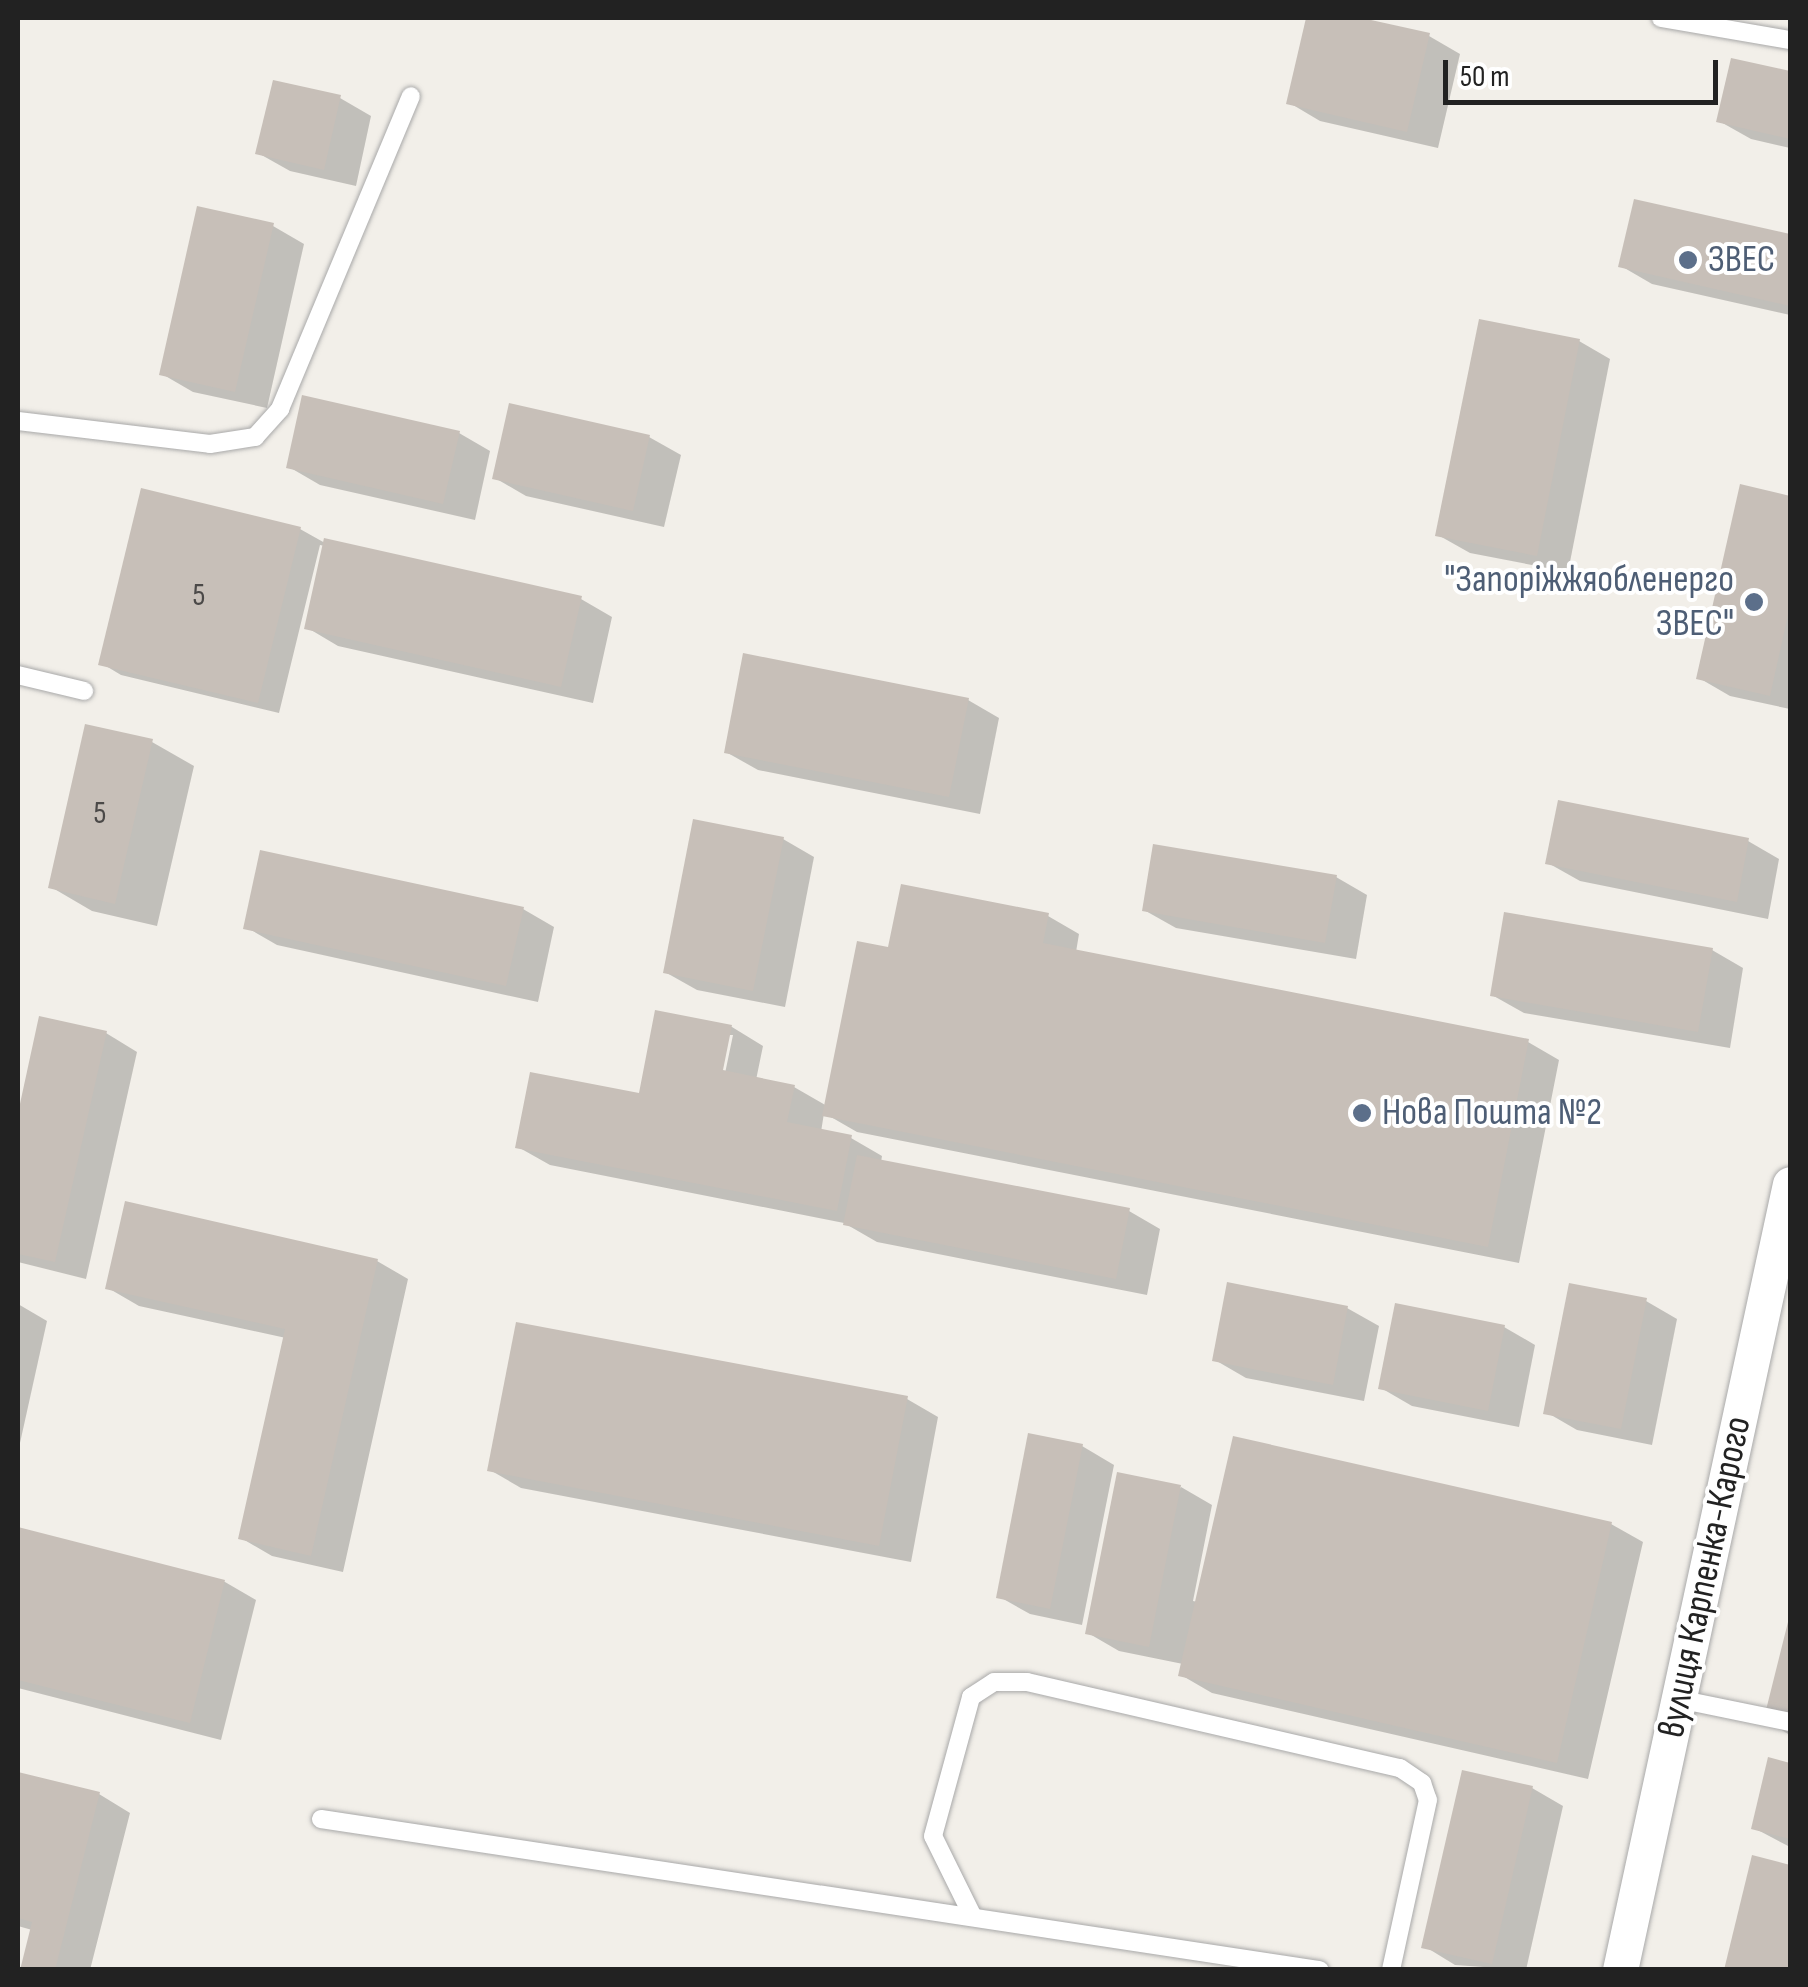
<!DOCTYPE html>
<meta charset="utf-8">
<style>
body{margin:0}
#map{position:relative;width:1808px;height:1987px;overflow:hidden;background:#f2efe9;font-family:"Sofia Sans Condensed",sans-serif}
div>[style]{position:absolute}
.shadow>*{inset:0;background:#0003}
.building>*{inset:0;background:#c7bfb8}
.roads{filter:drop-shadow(0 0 2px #a9a9a9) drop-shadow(0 0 2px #a9a9a9)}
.service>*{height:18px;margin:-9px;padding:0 9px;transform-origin:9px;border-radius:9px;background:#fff}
.minor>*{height:35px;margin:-17.5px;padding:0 17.5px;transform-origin:17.5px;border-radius:17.5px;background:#fff}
.dots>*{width:28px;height:28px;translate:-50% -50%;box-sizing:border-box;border:5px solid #fff;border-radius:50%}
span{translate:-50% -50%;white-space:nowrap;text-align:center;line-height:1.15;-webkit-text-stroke:8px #fff;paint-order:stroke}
.number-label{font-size:32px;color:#4b4948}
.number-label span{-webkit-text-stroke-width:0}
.service-label{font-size:38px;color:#4e5e75}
.left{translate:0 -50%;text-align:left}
.right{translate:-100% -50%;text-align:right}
.street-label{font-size:38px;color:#222}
.frame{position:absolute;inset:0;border:20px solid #222;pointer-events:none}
.scale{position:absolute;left:1443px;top:60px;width:275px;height:45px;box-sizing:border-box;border:5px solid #222;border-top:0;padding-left:12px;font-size:30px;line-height:35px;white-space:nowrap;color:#222;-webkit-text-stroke:8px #fff;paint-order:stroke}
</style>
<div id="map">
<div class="shadow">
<div style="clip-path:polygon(1308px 18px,1350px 18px,1429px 36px,1460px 54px,1438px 148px,1320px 121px,1288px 102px)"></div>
<div style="clip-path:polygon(1733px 61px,1790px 74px,1790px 148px,1751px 139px,1719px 121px)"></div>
<div style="clip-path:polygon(340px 98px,371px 116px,356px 186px,290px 171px,258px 153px)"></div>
<div style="clip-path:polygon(1636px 202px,1790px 237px,1790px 315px,1652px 284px,1621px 266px)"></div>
<div style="clip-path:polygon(273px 226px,304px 244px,267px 408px,193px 392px,162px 374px)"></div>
<div style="clip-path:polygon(1579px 341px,1610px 359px,1568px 572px,1470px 553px,1438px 535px)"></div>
<div style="clip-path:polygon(459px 433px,490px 451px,475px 520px,320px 485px,289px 467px)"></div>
<div style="clip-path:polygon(649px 437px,681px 455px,664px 527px,526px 496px,495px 478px)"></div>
<div style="clip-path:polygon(1742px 487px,1790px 498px,1790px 709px,1730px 696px,1699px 678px)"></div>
<div style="clip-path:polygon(300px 529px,325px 543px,581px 599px,612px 617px,593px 703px,338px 646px,306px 627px,325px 546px,320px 545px,279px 713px,121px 675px,101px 663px)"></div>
<div style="clip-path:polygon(968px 700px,999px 718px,980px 814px,758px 770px,726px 752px)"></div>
<div style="clip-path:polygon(152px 742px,194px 766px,157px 926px,92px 911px,51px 887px)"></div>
<div style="clip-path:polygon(783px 839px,814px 857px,785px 1007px,697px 990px,665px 972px)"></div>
<div style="clip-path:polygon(1748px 841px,1779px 859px,1768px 919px,1580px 881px,1548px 863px)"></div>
<div style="clip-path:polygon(1336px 877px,1367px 895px,1356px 959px,1176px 928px,1144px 910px)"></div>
<div style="clip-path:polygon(523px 909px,554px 927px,538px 1002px,277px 945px,246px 927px)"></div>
<div style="clip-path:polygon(evenodd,1048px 916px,1079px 934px,1076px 952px,1528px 1042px,1559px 1060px,1519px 1263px,857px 1132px,824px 1113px,821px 1132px,851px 1138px,882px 1156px,881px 1162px,1129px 1211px,1160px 1229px,1147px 1295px,877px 1242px,844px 1223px,550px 1165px,518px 1147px,641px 1096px,657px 1013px,732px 1027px,763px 1046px,756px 1080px,794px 1087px,827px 1106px,890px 950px,1048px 916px,728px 1035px,733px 1035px,723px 1083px,718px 1082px,728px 1035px)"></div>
<div style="clip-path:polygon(1712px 950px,1743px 968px,1730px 1048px,1524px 1013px,1492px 995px)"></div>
<div style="clip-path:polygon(41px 1019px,106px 1033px,137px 1052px,86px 1279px,18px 1262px,18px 1124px)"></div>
<div style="clip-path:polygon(377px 1261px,408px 1279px,343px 1572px,272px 1556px,241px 1538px,286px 1338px,139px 1306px,108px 1288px)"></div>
<div style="clip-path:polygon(1646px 1301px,1677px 1319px,1652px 1445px,1577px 1430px,1546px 1412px)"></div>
<div style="clip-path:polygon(18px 1304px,47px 1321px,18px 1452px)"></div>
<div style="clip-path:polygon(1347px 1308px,1379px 1326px,1364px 1401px,1246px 1378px,1215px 1360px)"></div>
<div style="clip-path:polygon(1504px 1327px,1535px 1345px,1519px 1427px,1412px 1406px,1381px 1388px)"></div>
<div style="clip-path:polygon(907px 1399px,938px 1417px,911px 1562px,521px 1488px,490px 1470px)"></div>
<div style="clip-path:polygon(1082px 1446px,1114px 1465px,1082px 1625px,1030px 1614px,998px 1596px)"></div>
<div style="clip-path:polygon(1181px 1487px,1212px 1505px,1193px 1601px,1198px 1602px,1611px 1524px,1643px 1542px,1588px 1779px,1212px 1693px,1181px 1675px,1183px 1664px,1119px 1651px,1088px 1633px)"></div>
<div style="clip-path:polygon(18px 1530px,225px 1582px,256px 1600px,221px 1740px,18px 1688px)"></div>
<div style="clip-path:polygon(1790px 1622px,1790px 1735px,1766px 1721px)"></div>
<div style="clip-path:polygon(1770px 1760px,1790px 1765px,1790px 1847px,1754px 1828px)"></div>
<div style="clip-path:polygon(18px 1774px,99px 1794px,130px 1813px,90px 1970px,22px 1970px,32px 1930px,18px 1926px)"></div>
<div style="clip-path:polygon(1532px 1788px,1563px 1806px,1526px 1970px,1455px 1965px,1424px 1946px)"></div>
<div style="clip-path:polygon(1754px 1858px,1790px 1868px,1790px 1970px,1726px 1970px)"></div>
</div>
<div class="building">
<div style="clip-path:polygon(1306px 18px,1362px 18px,1430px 33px,1407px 132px,1286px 104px)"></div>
<div style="clip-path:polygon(1731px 58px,1790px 71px,1790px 139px,1716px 122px)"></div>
<div style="clip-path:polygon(273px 80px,341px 95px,324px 170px,255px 154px)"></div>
<div style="clip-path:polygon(1634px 199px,1790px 234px,1790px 306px,1618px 267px)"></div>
<div style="clip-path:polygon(197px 206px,274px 223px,235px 392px,159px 375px)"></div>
<div style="clip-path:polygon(1479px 319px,1580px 339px,1537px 556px,1435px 536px)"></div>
<div style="clip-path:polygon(302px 395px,460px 431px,443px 504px,286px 468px)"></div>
<div style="clip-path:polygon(509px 403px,650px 435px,633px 511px,492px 479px)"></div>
<div style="clip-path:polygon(1740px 484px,1790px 496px,1790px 606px,1770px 696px,1696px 679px)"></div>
<div style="clip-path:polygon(141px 488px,301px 527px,258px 703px,98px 665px)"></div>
<div style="clip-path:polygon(324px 538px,582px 596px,561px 687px,304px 629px)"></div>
<div style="clip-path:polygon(743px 653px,969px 698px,949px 797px,724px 753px)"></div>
<div style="clip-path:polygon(85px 724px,153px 739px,115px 904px,48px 888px)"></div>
<div style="clip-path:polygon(1558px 800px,1749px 838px,1737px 902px,1545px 864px)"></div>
<div style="clip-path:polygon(693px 819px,784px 837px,753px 991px,663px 973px)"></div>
<div style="clip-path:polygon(1153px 844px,1337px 875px,1325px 943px,1142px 911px)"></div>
<div style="clip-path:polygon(260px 850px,524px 907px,506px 986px,243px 929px)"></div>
<div style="clip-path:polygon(901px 884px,1049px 913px,1043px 943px,1529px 1039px,1488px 1247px,822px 1116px,857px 941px,888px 947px)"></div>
<div style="clip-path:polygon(1504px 912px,1713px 948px,1698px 1032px,1490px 996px)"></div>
<div style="clip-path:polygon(655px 1010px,732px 1025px,723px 1070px,795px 1085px,787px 1122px,852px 1135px,837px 1211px,515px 1148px,530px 1072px,639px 1093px)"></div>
<div style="clip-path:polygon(39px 1016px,107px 1031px,55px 1262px,18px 1254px,18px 1113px)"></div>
<div style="clip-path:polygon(857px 1155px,1130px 1208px,1116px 1279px,843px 1225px)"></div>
<div style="clip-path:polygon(125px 1201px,378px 1259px,311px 1556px,238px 1539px,285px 1329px,105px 1289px)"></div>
<div style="clip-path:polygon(1227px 1282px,1348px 1306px,1333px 1385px,1212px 1361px)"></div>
<div style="clip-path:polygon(1569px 1283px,1647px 1298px,1621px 1429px,1543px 1414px)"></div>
<div style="clip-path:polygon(1395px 1303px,1505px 1325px,1488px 1411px,1378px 1389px)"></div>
<div style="clip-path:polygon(516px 1322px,908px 1396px,879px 1546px,487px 1471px)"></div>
<div style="clip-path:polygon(1028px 1433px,1083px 1444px,1050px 1609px,996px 1598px)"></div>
<div style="clip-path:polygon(1233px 1436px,1612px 1522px,1557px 1763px,1178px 1676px)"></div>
<div style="clip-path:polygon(1117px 1472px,1181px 1485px,1149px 1647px,1085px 1634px)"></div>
<div style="clip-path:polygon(18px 1527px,225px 1580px,190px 1723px,18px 1680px)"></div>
<div style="clip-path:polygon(1789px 1618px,1790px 1618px,1790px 1729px,1763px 1722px)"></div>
<div style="clip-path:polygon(1768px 1757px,1790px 1763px,1790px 1839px,1751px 1829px)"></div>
<div style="clip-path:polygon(1462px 1770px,1533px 1786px,1492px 1964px,1421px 1948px)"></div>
<div style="clip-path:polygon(18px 1772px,100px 1792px,55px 1970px,20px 1970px,32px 1922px,18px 1918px)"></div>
<div style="clip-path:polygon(1752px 1855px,1790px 1865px,1790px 1970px,1724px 1970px)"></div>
</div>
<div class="roads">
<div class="service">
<div style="left:1661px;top:18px;width:131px;rotate:9.7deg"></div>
<div style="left:18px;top:421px;width:193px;rotate:6.8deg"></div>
<div style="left:210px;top:444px;width:46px;rotate:-8.8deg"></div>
<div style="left:255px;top:437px;width:38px;rotate:-48deg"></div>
<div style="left:280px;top:409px;width:339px;rotate:-67.3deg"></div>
<div style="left:18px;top:675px;width:68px;rotate:13.6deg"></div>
<div style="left:1678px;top:1699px;width:114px;rotate:11.6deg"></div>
<div style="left:321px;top:1819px;width:1010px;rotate:8.6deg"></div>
<div style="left:973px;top:1917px;width:90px;rotate:-116.3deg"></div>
<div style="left:933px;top:1836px;width:144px;rotate:-74.7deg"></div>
<div style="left:971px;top:1697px;width:27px;rotate:-33deg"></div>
<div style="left:994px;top:1682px;width:33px"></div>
<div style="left:1027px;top:1682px;width:383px;rotate:13deg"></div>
<div style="left:1400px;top:1768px;width:27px;rotate:34deg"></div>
<div style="left:1422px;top:1783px;width:18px;rotate:71deg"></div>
<div style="left:1428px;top:1800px;width:174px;rotate:102.3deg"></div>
</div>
<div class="minor">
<div style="left:1620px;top:1970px;width:804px;rotate:-77.8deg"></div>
</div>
</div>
<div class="dots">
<div style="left:1688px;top:260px;background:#5c6f8a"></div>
<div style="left:1754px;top:602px;background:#5c6f8a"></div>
<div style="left:1362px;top:1113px;background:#5c6f8a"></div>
</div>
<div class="number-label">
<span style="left:199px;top:596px">5</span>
<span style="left:100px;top:814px">5</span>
</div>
<div class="service-label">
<span class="left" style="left:1708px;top:260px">ЗВЕС</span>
<span class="right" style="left:1734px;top:602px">"Запоріжжяобленерго<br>ЗВЕС"</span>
<span class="left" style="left:1382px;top:1113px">Нова Пошта №2</span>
</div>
<div class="street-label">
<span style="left:1705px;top:1577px;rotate:-78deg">вулиця Карпенка-Карого</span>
</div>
<div class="frame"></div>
<div class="scale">50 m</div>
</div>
